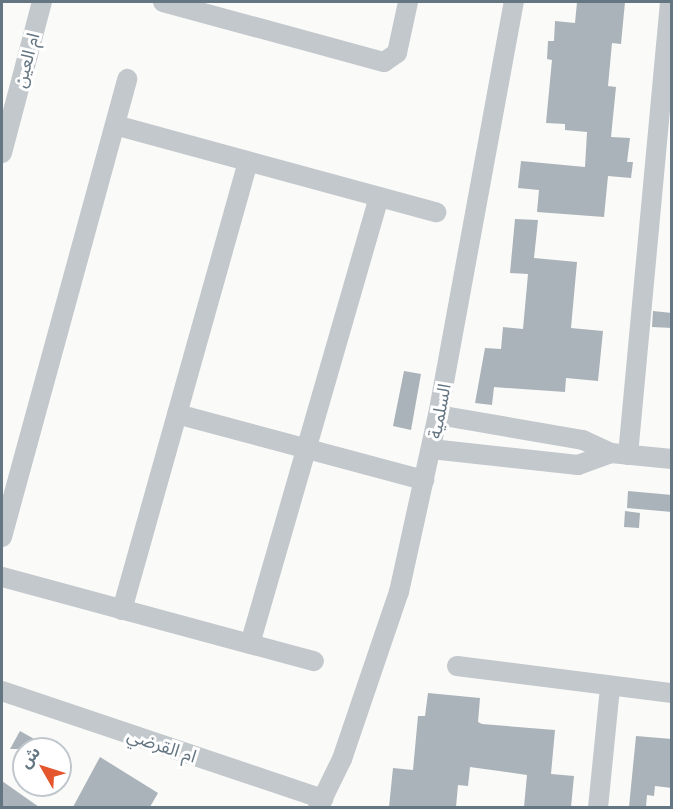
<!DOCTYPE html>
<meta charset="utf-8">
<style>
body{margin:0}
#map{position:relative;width:673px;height:809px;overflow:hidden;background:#fafaf8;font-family:"Noto Sans","Noto Sans Arabic",sans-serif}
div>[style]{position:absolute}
.building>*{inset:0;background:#aab3b9}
.minor>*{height:20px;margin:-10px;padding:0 10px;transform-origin:10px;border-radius:10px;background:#c3c8cc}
span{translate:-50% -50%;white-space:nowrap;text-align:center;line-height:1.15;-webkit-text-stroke:6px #fff;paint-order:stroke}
.street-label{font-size:18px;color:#657683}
.frame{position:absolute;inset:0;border:3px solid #657683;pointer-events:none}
.north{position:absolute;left:12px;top:737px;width:60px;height:60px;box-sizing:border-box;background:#fff;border:2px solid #c1c8cd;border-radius:50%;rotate:309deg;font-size:16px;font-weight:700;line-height:24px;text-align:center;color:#657683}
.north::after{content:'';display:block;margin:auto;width:21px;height:27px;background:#e4572e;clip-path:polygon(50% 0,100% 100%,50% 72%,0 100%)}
</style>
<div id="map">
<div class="building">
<div style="clip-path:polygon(577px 2px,625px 2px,621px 44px,612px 43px,608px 86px,616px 87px,611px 137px,630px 138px,627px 162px,633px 162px,631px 178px,608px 176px,604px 217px,537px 212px,539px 190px,518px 188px,521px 161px,585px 167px,587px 132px,565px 130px,565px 124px,546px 123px,552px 60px,547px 59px,548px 41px,554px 41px,555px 21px,575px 23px)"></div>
<div style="clip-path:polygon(515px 219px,538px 220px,534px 258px,577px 262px,571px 328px,603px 331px,598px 381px,566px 378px,565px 392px,494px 387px,492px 405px,475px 403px,485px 348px,501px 349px,503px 327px,523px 329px,528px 274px,510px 273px)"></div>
<div style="clip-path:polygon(653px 311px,672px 313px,672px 328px,652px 327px)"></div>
<div style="clip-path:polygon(404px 371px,421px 374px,411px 430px,393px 426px)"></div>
<div style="clip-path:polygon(628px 491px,672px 495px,672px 512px,627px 508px)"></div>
<div style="clip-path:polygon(625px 511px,640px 513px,639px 528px,624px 527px)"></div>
<div style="clip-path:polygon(428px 693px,480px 698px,478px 722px,482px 724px,555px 730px,551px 774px,574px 776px,571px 807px,524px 807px,527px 775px,470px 767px,468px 786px,458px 785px,456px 807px,389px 807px,393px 768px,413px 770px,418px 716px,425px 716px)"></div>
<div style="clip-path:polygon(20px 731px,52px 749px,10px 749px)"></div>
<div style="clip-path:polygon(636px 736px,672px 739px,672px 788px,655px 786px,654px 796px,647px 795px,646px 807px,629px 807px)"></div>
<div style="clip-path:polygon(100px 757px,158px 793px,150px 807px,73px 807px)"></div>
<div style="clip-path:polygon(2px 781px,39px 807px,2px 807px)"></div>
</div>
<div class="minor">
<div style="left:163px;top:2px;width:229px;rotate:15.2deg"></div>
<div style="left:384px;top:62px;width:16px;rotate:-35deg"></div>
<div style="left:397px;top:53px;width:52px;rotate:-77.8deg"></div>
<div style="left:115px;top:125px;width:333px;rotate:15.2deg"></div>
<div style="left:2px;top:153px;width:156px;rotate:-75.2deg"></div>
<div style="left:177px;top:414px;width:256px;rotate:15deg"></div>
<div style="left:438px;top:415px;width:147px;rotate:9.8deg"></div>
<div style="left:583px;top:440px;width:31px;rotate:25deg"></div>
<div style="left:611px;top:453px;width:61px;rotate:5.6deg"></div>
<div style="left:431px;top:449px;width:148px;rotate:6.2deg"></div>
<div style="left:578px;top:465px;width:35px;rotate:-20deg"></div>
<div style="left:628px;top:455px;width:455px;rotate:-84.7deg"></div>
<div style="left:2px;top:537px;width:475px;rotate:-74.7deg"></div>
<div style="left:2px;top:577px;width:323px;rotate:15.1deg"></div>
<div style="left:122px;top:610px;width:464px;rotate:-74.3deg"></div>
<div style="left:250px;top:644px;width:465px;rotate:-73.9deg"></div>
<div style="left:457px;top:666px;width:217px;rotate:7.2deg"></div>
<div style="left:2px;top:691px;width:339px;rotate:18.6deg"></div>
<div style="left:318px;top:808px;width:55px;rotate:-63.9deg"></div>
<div style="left:342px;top:759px;width:176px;rotate:-71.2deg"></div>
<div style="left:399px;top:592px;width:181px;rotate:-77.6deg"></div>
<div style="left:438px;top:415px;width:420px;rotate:-79.6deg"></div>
<div style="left:598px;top:808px;width:122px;rotate:-84.3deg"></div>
</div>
<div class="street-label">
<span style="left:26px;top:60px;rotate:-75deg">ام العين</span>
<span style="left:439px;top:411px;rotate:-79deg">السلمية</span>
<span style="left:162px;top:745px;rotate:19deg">ام القرضي</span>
</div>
<div class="frame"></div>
<div class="north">ش</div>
</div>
